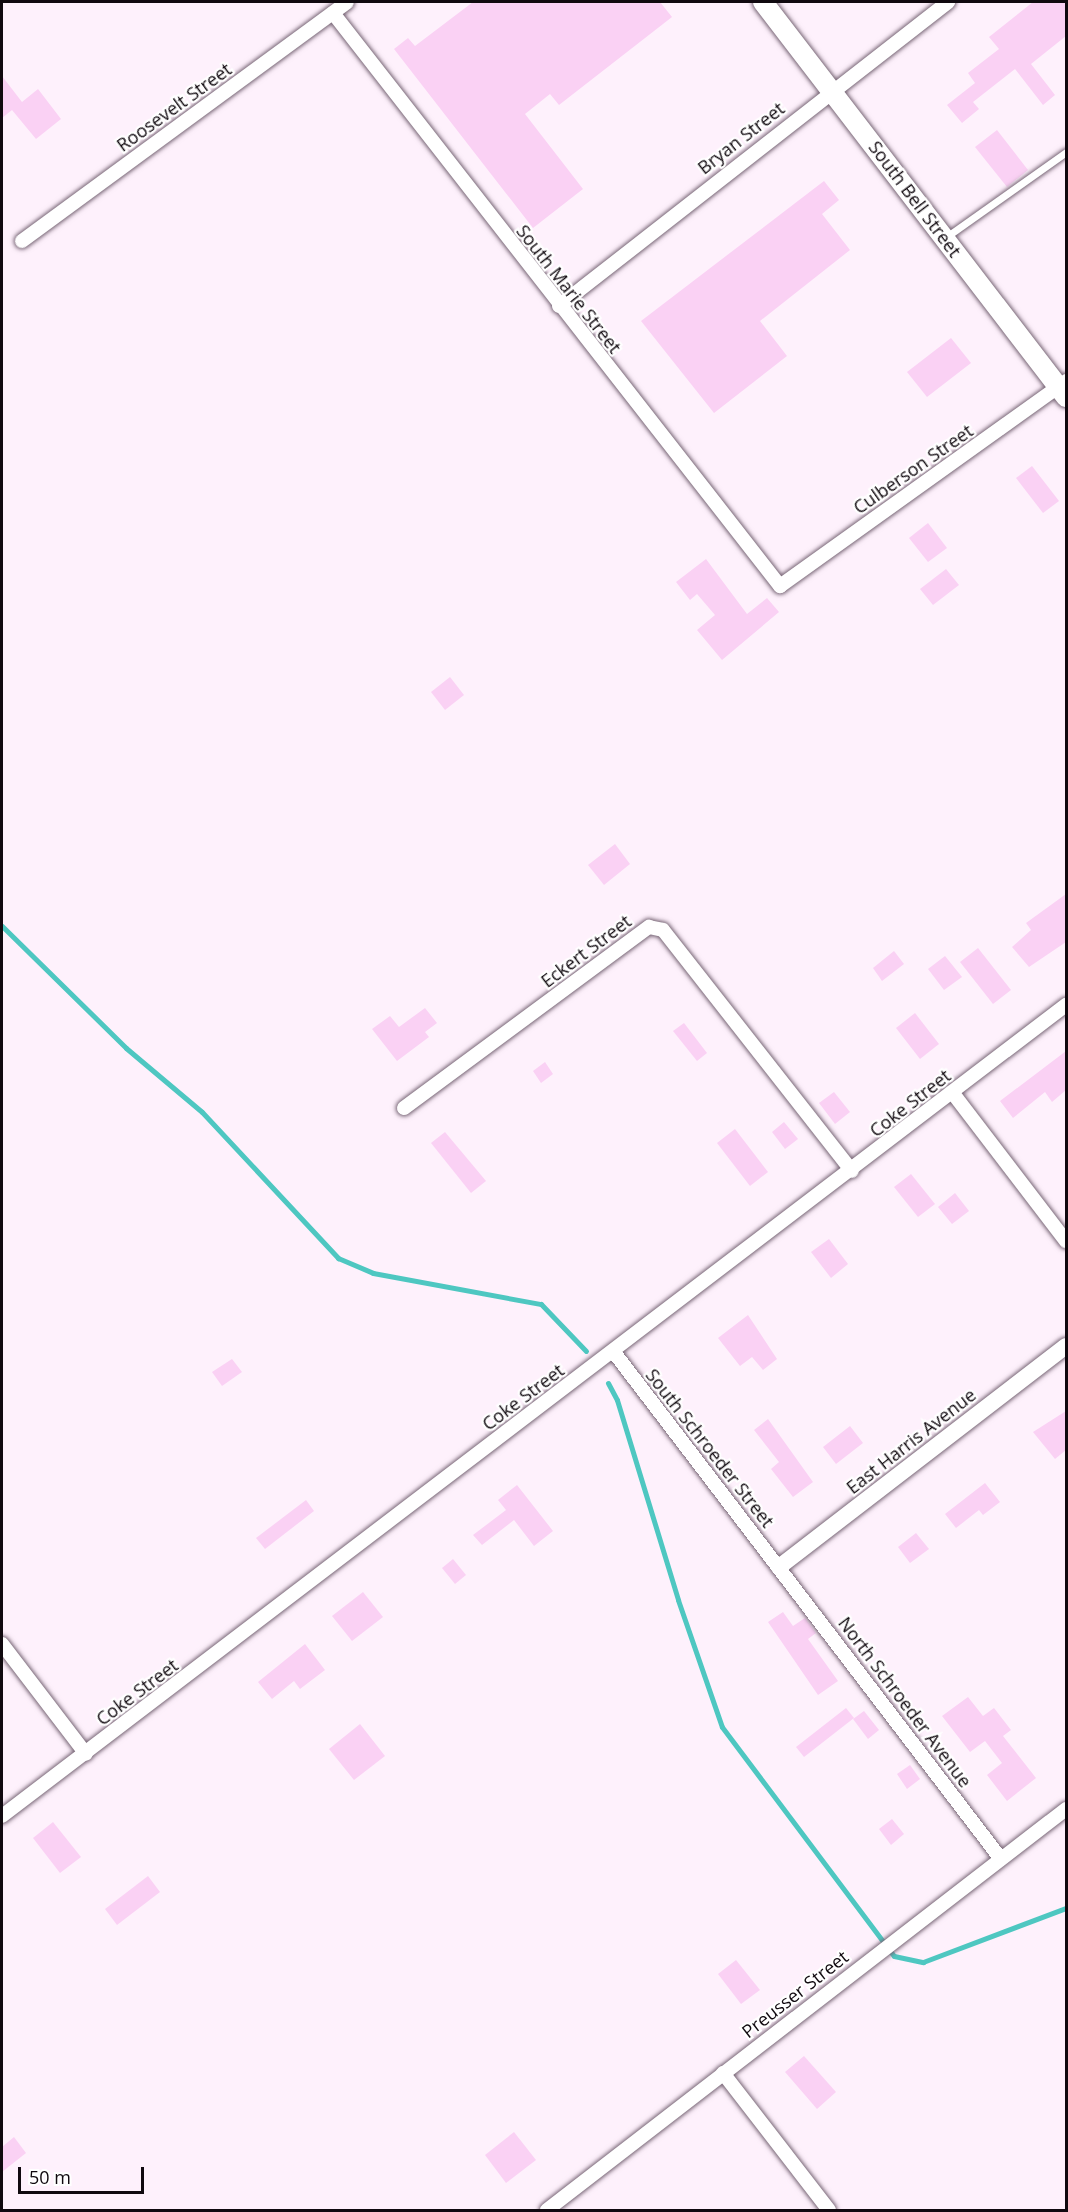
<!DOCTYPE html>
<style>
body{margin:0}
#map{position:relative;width:1068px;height:2212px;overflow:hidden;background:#fef1fc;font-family:"Open Sans",sans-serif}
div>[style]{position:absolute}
.stream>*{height:5px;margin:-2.5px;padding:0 2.5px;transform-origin:2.5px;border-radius:2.5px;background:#4ec7c1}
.building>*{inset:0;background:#fad1f4}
.roads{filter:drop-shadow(0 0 2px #786676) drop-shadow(0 0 2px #786676)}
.service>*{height:7px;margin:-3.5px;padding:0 3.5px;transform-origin:3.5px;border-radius:3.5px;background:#fff}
.minor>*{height:14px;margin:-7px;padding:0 7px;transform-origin:7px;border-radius:7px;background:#fff}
.tertiary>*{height:16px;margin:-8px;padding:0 8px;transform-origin:8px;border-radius:8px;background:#fff}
.secondary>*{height:20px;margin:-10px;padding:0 10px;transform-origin:10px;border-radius:10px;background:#fff}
span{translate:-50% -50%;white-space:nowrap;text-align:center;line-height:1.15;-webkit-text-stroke:4.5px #fff;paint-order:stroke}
.street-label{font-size:18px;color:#10090f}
.frame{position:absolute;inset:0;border:3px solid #10090f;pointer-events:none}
.scale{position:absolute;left:18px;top:2167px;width:126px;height:27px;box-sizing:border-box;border:3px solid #10090f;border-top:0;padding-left:8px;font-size:18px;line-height:21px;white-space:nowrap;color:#10090f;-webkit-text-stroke:4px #fff;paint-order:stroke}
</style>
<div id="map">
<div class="stream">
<div style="left:2px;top:926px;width:174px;rotate:44.5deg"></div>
<div style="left:126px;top:1048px;width:99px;rotate:40.1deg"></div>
<div style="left:202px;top:1112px;width:200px;rotate:47deg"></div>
<div style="left:338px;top:1258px;width:38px;rotate:23deg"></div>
<div style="left:373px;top:1273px;width:171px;rotate:10.5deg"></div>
<div style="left:541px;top:1304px;width:65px;rotate:46.2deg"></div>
<div style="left:608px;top:1383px;width:19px;rotate:62deg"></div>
<div style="left:617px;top:1400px;width:209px;rotate:73deg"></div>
<div style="left:678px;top:1600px;width:134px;rotate:70.9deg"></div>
<div style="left:722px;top:1727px;width:286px;rotate:53.1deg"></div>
<div style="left:894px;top:1956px;width:30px;rotate:12deg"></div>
<div style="left:923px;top:1962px;width:153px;rotate:-20.7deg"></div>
</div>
<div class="building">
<div style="clip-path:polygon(473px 2px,660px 2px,672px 17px,559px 105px,550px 94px,525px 114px,583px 189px,533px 228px,394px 49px,408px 38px,415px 46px)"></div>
<div style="clip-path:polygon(1033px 2px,1066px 2px,1066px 36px,1031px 64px,1055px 95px,1043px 105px,1015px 69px,973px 102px,979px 109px,962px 123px,947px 105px,975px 83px,968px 73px,999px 49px,989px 37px)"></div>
<div style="clip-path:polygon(2px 76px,22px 102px,38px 89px,61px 119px,36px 139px,12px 110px,2px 118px)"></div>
<div style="clip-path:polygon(997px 130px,1028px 170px,1007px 187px,975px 147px)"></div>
<div style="clip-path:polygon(824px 181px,839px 200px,822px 214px,850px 250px,760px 321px,787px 356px,714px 413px,641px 321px)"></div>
<div style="clip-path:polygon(951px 338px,971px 363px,927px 397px,907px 372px)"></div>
<div style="clip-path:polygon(1032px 466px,1059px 501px,1043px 513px,1016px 478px)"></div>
<div style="clip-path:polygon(928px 523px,947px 548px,928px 562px,909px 538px)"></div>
<div style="clip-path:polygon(706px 559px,747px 614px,767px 598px,779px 612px,722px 660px,697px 630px,715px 615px,697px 594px,690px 600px,676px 582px)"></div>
<div style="clip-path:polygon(946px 569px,959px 585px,933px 605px,920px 589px)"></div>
<div style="clip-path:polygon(450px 677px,464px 695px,445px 710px,431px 692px)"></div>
<div style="clip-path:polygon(615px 844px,630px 864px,604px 885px,588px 865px)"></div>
<div style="clip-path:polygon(1066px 894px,1066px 942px,1029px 967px,1012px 947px,1031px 930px,1026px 923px)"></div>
<div style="clip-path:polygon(978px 948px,1011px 990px,993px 1004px,960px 962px)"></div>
<div style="clip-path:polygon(894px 951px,904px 964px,882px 981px,873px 968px)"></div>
<div style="clip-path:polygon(945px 956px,962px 977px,944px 990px,928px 969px)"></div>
<div style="clip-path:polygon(425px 1008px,437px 1023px,425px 1032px,429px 1037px,397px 1061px,372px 1029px,390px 1016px,399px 1027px)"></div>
<div style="clip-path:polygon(915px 1013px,939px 1044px,920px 1059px,896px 1028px)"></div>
<div style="clip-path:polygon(684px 1023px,707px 1053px,697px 1061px,673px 1031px)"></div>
<div style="clip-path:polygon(1066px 1051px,1066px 1090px,1052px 1102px,1045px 1092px,1013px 1118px,1000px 1101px)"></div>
<div style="clip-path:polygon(545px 1062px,553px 1074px,541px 1083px,533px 1071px)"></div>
<div style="clip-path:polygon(834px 1092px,850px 1112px,835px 1124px,819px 1103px)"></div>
<div style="clip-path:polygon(784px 1122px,798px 1139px,785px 1149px,772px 1132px)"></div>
<div style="clip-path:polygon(735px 1129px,768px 1172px,750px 1186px,717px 1143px)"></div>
<div style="clip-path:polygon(445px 1132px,486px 1181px,471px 1193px,431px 1143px)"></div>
<div style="clip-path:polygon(911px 1174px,935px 1204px,918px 1217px,894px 1187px)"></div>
<div style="clip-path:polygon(955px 1193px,969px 1211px,952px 1224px,938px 1207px)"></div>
<div style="clip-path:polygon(829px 1239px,848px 1264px,831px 1278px,811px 1252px)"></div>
<div style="clip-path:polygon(748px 1315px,777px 1359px,763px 1370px,752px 1357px,740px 1366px,718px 1338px)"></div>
<div style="clip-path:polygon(232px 1359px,242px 1372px,222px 1386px,212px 1372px)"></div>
<div style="clip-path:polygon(1066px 1411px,1066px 1450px,1055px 1459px,1033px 1432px)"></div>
<div style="clip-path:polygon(768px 1419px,813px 1482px,793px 1497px,771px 1469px,779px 1462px,754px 1430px)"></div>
<div style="clip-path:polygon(850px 1426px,863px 1443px,836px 1464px,823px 1447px)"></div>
<div style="clip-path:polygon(985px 1483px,1000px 1502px,983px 1515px,979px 1510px,956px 1528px,945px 1514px)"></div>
<div style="clip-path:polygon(517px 1485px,553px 1531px,534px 1546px,514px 1520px,482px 1545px,473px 1535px,506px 1510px,498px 1500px)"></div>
<div style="clip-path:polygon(306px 1500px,314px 1511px,265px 1549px,256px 1538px)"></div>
<div style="clip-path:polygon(916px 1533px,929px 1549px,910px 1563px,898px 1547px)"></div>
<div style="clip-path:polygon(453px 1559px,466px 1575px,455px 1584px,442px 1568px)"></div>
<div style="clip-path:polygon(363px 1592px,383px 1617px,352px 1641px,332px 1616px)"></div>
<div style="clip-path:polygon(783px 1612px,793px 1626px,805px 1618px,816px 1633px,808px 1639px,838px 1681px,818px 1695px,768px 1622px)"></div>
<div style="clip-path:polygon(305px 1644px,325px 1670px,300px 1689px,294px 1681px,272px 1699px,258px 1682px)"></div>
<div style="clip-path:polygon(968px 1697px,983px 1716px,994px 1708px,1011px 1730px,1003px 1736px,1036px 1778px,1007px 1801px,987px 1775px,1002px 1763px,985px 1741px,970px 1752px,942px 1716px)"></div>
<div style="clip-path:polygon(846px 1708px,854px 1718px,804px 1757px,796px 1747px)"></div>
<div style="clip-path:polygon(864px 1711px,879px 1730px,868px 1739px,853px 1719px)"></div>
<div style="clip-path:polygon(360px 1724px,385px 1756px,354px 1780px,329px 1749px)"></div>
<div style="clip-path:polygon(910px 1765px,920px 1779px,907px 1789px,897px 1774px)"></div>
<div style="clip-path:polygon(892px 1819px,904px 1834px,891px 1845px,879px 1829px)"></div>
<div style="clip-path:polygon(53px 1822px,81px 1857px,60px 1873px,33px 1838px)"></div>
<div style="clip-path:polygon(148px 1876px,160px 1892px,117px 1925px,105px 1909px)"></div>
<div style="clip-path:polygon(736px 1960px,760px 1990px,741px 2004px,718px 1974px)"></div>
<div style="clip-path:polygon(804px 2056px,836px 2092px,817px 2109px,785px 2072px)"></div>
<div style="clip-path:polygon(514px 2132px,536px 2160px,506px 2183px,485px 2155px)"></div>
<div style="clip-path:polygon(14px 2137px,26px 2153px,2px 2172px,2px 2147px)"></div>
</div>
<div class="roads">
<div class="service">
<div style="left:946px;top:237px;width:147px;rotate:-35.3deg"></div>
</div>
<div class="minor">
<div style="left:333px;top:13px;width:727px;rotate:52.04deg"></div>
<div style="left:780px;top:586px;width:352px;rotate:-35.6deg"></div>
<div style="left:22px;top:241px;width:403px;rotate:-36.3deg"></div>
<div style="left:559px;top:306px;width:494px;rotate:-38deg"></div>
<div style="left:952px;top:1092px;width:188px;rotate:52.6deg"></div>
<div style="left:404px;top:1108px;width:305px;rotate:-36.5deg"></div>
<div style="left:649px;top:927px;width:14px;rotate:12deg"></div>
<div style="left:663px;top:930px;width:306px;rotate:51.9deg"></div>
<div style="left:613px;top:1351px;width:639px;rotate:52.63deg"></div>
<div style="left:2px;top:1644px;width:138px;rotate:52.6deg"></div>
<div style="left:2px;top:1816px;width:1338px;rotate:-37.32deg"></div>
<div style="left:723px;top:2073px;width:173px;rotate:52.3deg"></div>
<div style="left:547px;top:2210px;width:656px;rotate:-37.69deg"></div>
</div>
<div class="tertiary">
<div style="left:779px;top:1567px;width:362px;rotate:-37.6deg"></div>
</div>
<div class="secondary">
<div style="left:763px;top:2px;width:498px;rotate:52.5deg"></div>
</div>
</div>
<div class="street-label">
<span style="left:174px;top:107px;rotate:-36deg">Roosevelt Street</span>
<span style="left:741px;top:138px;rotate:-38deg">Bryan Street</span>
<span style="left:915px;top:199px;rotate:53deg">South Bell Street</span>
<span style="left:569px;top:289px;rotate:52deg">South Marie Street</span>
<span style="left:913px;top:469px;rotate:-35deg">Culberson Street</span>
<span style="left:586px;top:951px;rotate:-37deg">Eckert Street</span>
<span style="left:910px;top:1103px;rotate:-38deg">Coke Street</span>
<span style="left:523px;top:1397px;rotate:-37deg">Coke Street</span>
<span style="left:911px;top:1441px;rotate:-38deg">East Harris Avenue</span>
<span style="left:710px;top:1448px;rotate:52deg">South Schroeder Street</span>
<span style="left:137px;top:1692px;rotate:-37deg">Coke Street</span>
<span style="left:905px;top:1702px;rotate:53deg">North Schroeder Avenue</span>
<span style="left:795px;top:1994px;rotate:-38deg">Preusser Street</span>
</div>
<div class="frame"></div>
<div class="scale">50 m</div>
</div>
